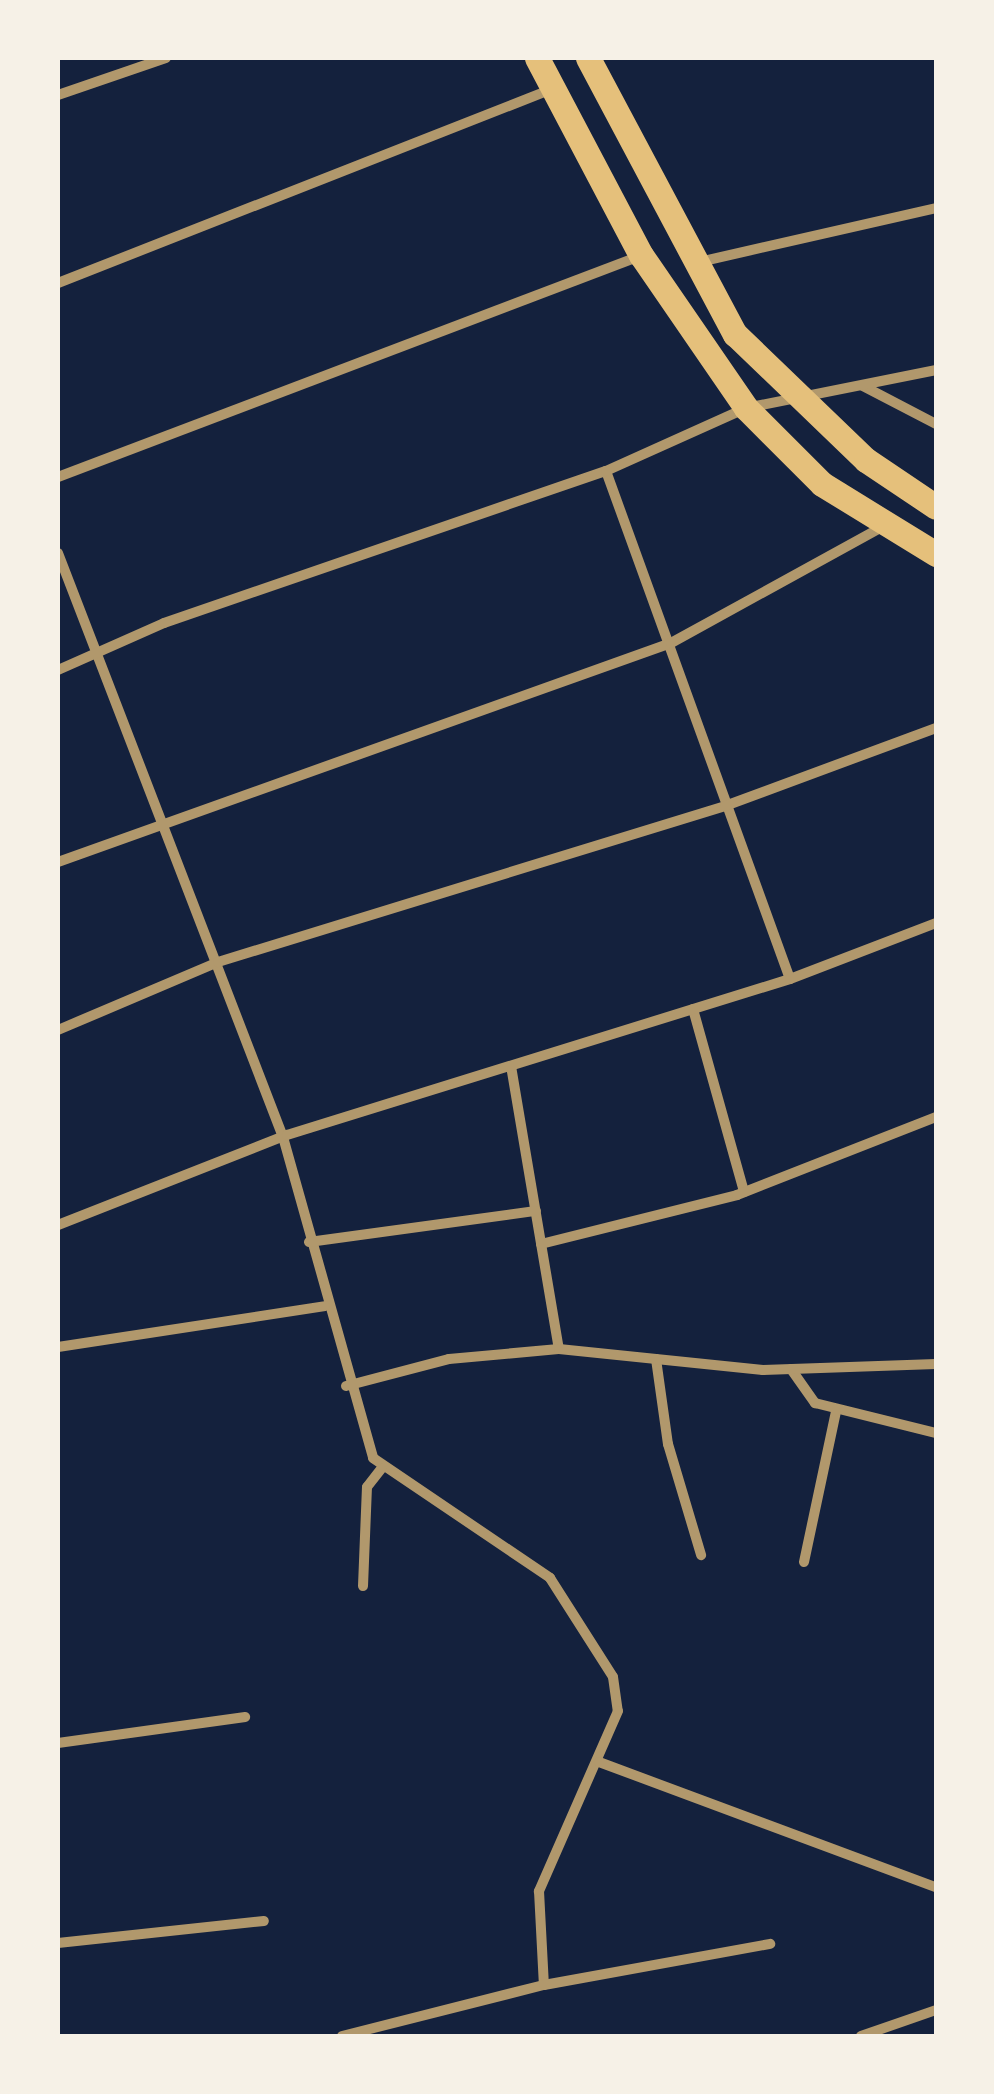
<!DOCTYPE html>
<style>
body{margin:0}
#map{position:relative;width:994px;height:2094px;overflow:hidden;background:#14213d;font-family:Ubuntu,sans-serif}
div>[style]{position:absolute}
.minor>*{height:10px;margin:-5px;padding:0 5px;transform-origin:5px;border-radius:5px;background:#b1986c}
.primary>*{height:25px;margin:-12.5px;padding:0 12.5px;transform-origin:12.5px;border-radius:12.5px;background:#e5c07b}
span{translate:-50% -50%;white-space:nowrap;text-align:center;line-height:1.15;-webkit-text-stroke:8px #f6f1e7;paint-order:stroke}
.frame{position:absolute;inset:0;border:60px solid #f6f1e7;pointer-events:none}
</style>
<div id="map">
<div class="minor">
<div style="left:58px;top:95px;width:114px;rotate:-18.9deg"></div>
<div style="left:699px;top:262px;width:243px;rotate:-12.8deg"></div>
<div style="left:58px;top:283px;width:531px;rotate:-21.44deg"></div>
<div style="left:863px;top:386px;width:82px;rotate:27.5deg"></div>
<div style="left:606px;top:471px;width:540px;rotate:70.09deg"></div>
<div style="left:58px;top:477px;width:623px;rotate:-20.79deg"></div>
<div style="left:58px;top:553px;width:626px;rotate:68.93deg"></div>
<div style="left:283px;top:1137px;width:333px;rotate:74.3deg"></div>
<div style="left:373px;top:1458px;width:214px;rotate:34.1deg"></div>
<div style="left:550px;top:1578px;width:117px;rotate:57.5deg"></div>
<div style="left:613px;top:1677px;width:34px;rotate:82deg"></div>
<div style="left:618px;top:1711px;width:197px;rotate:113.7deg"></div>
<div style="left:539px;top:1891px;width:94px;rotate:87deg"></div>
<div style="left:58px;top:670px;width:116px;rotate:-23.9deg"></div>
<div style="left:164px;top:623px;width:467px;rotate:-19deg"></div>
<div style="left:606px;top:471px;width:154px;rotate:-24.2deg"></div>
<div style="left:746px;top:408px;width:194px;rotate:-11.3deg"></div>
<div style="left:58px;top:862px;width:651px;rotate:-19.66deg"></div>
<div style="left:671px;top:643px;width:241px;rotate:-28.8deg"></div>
<div style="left:693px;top:1009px;width:190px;rotate:74.4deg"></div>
<div style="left:58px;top:1030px;width:174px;rotate:-23deg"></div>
<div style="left:218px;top:962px;width:530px;rotate:-17.1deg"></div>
<div style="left:725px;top:806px;width:225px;rotate:-20.3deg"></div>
<div style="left:511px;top:1066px;width:287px;rotate:80.4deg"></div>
<div style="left:58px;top:1225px;width:246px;rotate:-21.5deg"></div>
<div style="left:287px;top:1135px;width:527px;rotate:-17.23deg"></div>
<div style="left:790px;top:979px;width:156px;rotate:-21deg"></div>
<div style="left:309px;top:1242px;width:229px;rotate:-7.8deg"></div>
<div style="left:541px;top:1244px;width:202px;rotate:-14deg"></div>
<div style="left:737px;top:1195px;width:214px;rotate:-21.4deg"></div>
<div style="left:58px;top:1347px;width:270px;rotate:-8.7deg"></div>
<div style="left:656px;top:1359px;width:86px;rotate:82deg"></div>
<div style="left:668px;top:1444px;width:116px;rotate:73.4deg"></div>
<div style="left:791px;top:1369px;width:42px;rotate:54.8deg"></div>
<div style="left:815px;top:1403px;width:125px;rotate:13.9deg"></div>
<div style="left:346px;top:1386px;width:106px;rotate:-14.7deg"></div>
<div style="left:449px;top:1359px;width:110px;rotate:-5.2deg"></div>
<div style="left:559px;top:1349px;width:205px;rotate:5.9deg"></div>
<div style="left:763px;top:1370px;width:173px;rotate:-2deg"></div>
<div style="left:804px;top:1562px;width:153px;rotate:-78deg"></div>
<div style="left:363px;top:1586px;width:99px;rotate:-87.7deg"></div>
<div style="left:367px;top:1487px;width:23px;rotate:-52deg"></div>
<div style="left:58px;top:1743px;width:189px;rotate:-7.9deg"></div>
<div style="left:599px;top:1762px;width:359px;rotate:20.4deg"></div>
<div style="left:58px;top:1943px;width:207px;rotate:-6.1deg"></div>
<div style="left:342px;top:2036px;width:208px;rotate:-14.2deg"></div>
<div style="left:544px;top:1985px;width:230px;rotate:-10.3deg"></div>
<div style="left:861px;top:2036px;width:79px;rotate:-19.1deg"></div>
</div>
<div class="primary">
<div style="left:537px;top:58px;width:223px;rotate:62.2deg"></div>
<div style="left:641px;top:255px;width:186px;rotate:55.5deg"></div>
<div style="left:746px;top:408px;width:107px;rotate:45deg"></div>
<div style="left:822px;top:484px;width:134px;rotate:31.6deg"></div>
<div style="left:588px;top:58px;width:313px;rotate:62deg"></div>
<div style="left:735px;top:334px;width:182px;rotate:43.9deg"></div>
<div style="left:866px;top:460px;width:84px;rotate:33.9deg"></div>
</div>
<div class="frame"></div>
</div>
